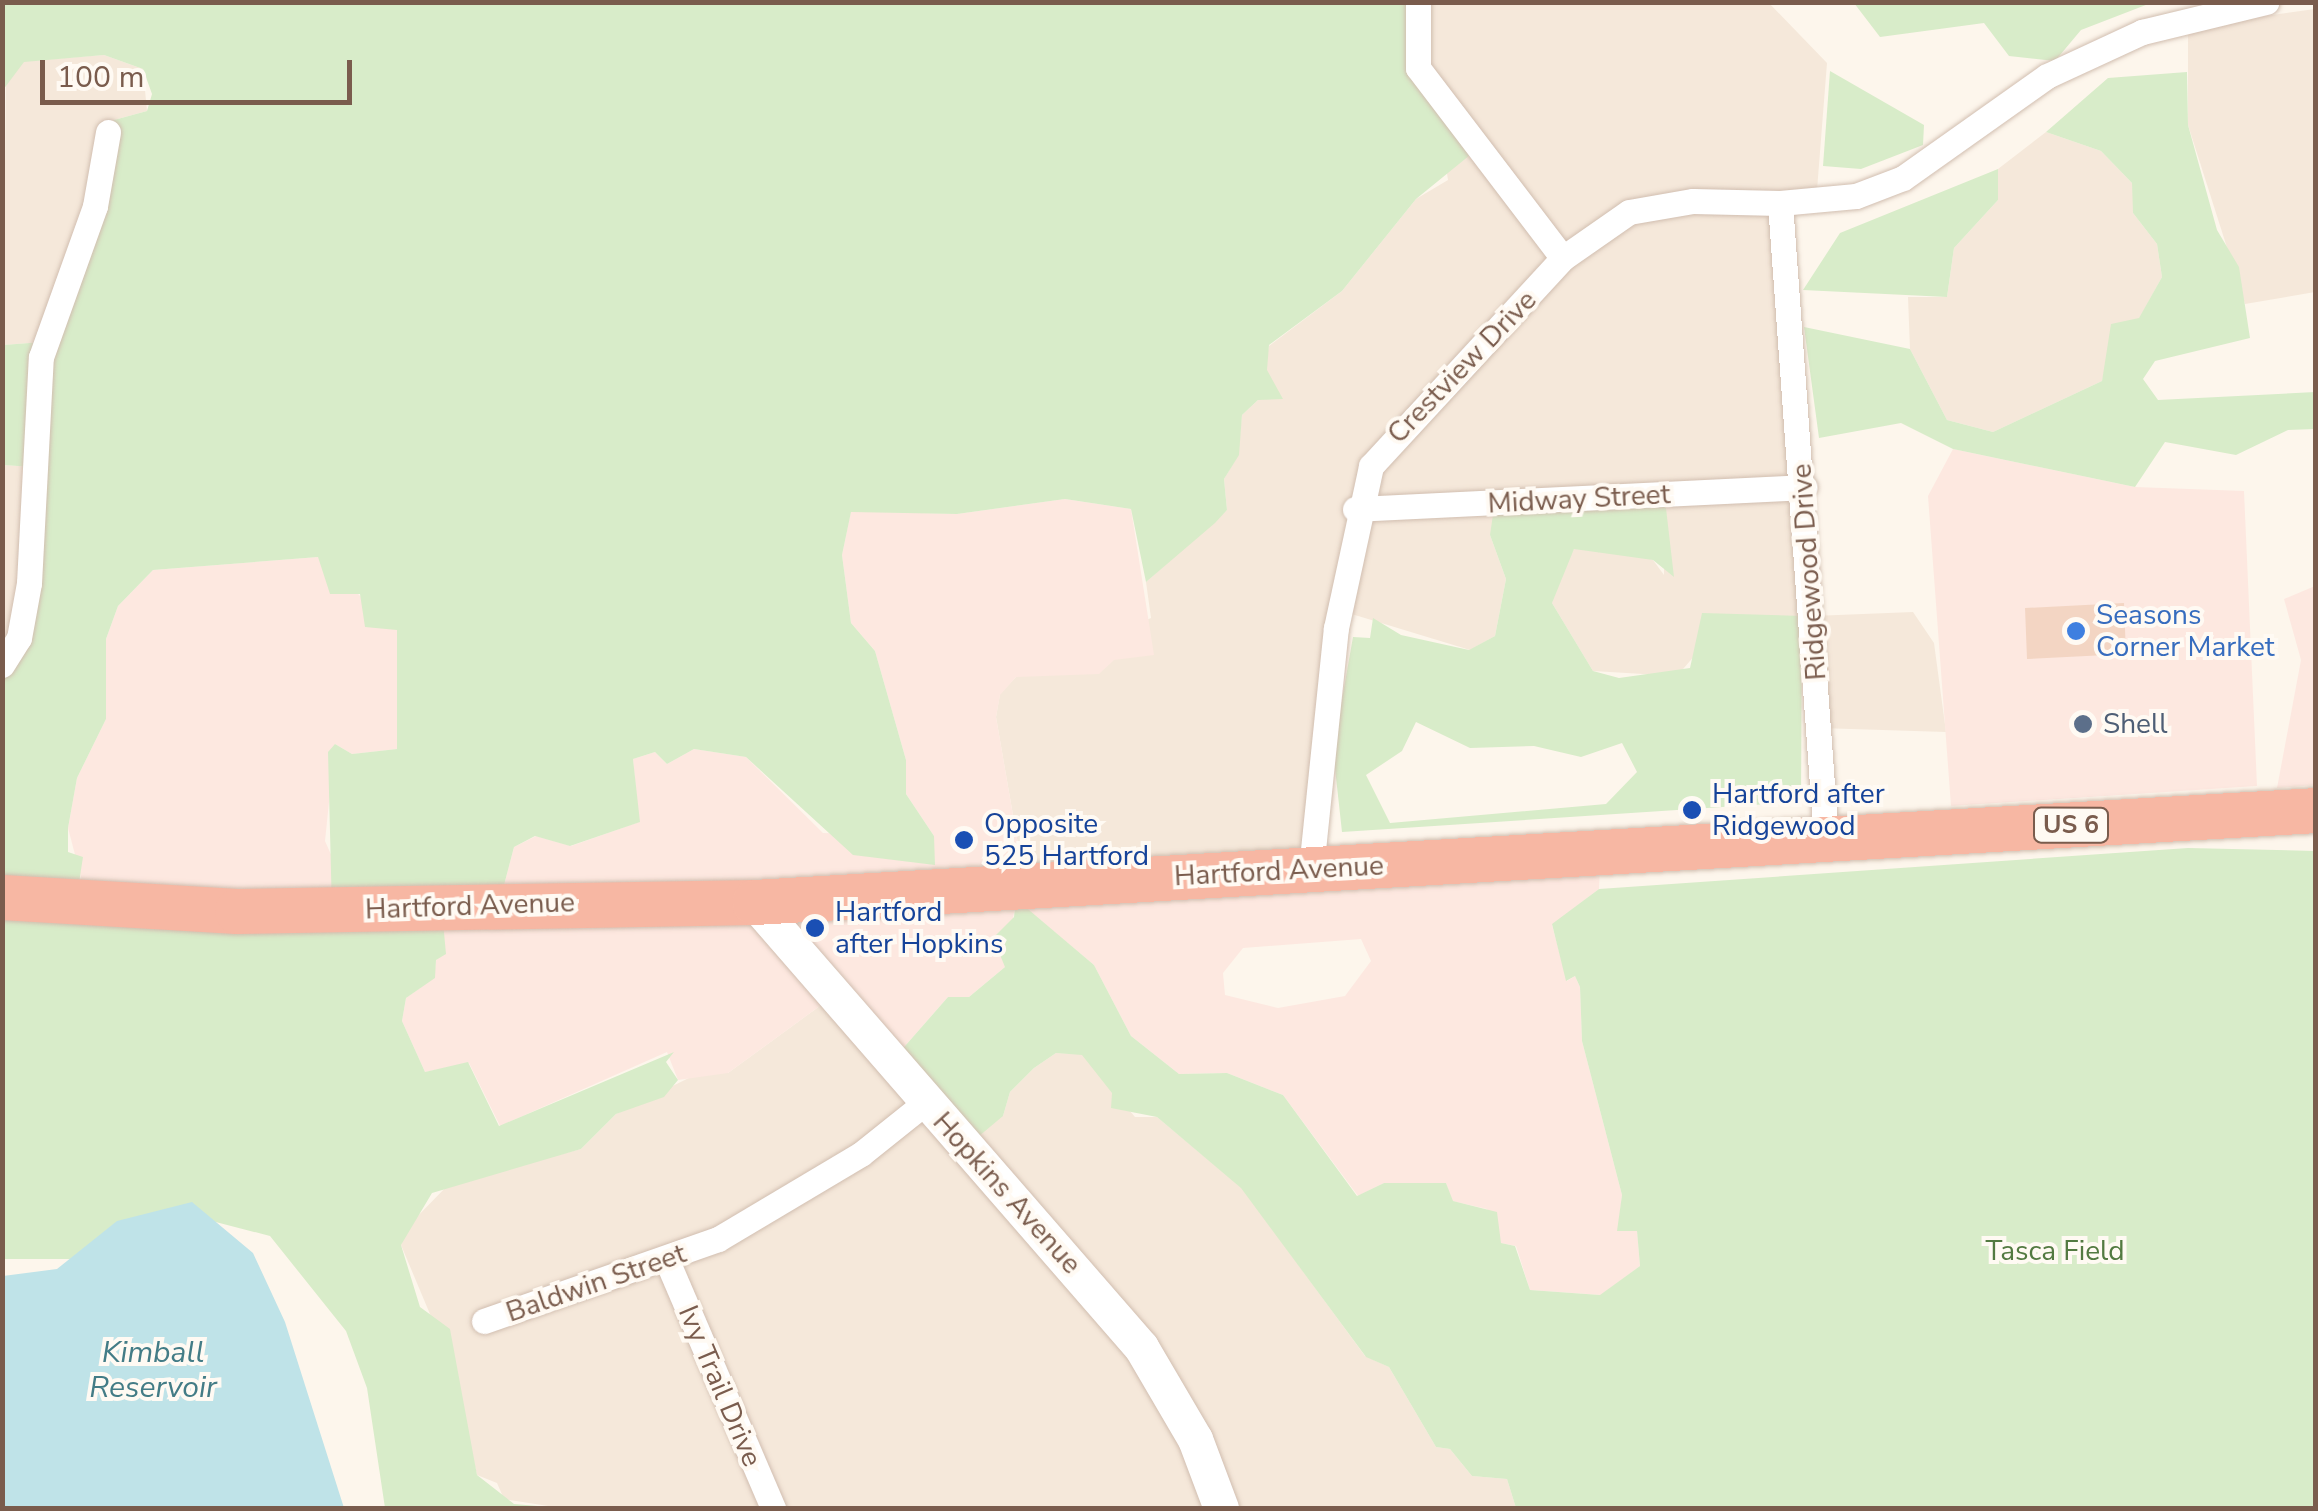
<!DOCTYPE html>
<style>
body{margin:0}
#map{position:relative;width:2318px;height:1511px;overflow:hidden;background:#fdf6ec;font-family:"Nunito Sans",sans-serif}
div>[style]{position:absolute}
.residential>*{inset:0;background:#f5e8da}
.commercial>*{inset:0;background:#fde8e0}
.green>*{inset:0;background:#d8ecc9}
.water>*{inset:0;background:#bfe3e8}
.building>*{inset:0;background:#f3d5c3}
.roads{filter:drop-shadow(0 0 2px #d1beb0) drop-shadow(0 0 2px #d1beb0)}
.street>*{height:25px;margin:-12.5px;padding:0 12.5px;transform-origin:12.5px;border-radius:12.5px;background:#fff}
.secondary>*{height:35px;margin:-17.5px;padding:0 17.5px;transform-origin:17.5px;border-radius:17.5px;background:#fff}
.highway>*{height:45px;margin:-22.5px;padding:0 22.5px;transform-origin:22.5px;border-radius:22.5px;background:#f7b7a3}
.dots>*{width:28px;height:28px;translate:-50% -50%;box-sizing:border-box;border:5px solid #fffaf3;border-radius:50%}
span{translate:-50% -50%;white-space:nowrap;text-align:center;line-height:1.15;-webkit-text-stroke:8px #fffaf3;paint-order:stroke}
.shield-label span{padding:2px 8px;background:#fffaf3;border:2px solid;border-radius:8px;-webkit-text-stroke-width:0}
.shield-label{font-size:25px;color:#7a5c4d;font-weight:700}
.street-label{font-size:28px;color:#7a5c4d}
.shop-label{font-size:28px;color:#366cbe}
.left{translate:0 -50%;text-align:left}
.service-label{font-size:28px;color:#4e5e75}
.transit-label{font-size:28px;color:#164399}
.park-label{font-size:28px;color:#537a41}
.water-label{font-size:30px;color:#437c86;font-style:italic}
.frame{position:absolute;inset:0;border:5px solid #7a5c4d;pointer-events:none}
.scale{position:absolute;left:40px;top:60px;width:312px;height:45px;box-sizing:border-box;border:5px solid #7a5c4d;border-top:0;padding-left:12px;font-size:30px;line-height:35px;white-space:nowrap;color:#7a5c4d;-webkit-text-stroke:8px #fffaf3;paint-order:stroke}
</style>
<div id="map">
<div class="residential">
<div style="clip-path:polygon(1420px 3px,1769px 3px,1827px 63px,1817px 190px,1772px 199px,1813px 616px,1913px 612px,1934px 643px,1946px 732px,1819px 728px,1812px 617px,1696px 654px,1677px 676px,1593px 671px,1552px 603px,1558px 577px,1574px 549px,1605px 547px,1653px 560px,1664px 575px,1664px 491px,1490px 535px,1506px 579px,1495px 636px,1470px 650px,1345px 612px,1310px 858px,1023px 873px,996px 717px,1000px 694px,1016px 677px,1151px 618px,1146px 582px,1227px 510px,1224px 479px,1238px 455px,1242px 415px,1258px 400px,1269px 346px,1342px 291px,1416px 199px,1448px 180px)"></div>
<div style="clip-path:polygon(2315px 9px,2315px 292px,2245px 304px,2188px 125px,2188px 27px)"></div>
<div style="clip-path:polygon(104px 55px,143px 69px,147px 111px,114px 120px,43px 342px,3px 345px,6px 76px,24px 61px)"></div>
<div style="clip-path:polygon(2046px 132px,2101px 151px,2133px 184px,2133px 213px,2157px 244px,2162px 277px,2139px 319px,2112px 341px,2102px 381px,1993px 432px,1947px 420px,1910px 349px,1908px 297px,1947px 297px,1954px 248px,1998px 200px,1998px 169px)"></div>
<div style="clip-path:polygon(3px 465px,34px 467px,35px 478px,3px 667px)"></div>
<div style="clip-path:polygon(828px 1000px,1003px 1116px,1010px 1092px,1034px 1068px,1056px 1053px,1082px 1054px,1135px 1117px,1157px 1117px,1242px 1188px,1365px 1356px,1389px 1367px,1436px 1447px,1450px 1449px,1472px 1476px,1507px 1479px,1516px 1508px,561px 1508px,504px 1499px,497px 1483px,477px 1475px,453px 1369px,401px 1245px,407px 1227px,450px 1183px,581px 1149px,616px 1114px,707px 1069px,728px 1073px)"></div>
</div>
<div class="commercial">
<div style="clip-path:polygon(1953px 449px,2135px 487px,2244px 491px,2257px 786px,1951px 806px,1928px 496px)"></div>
<div style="clip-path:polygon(evenodd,1065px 499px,1131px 509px,1154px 655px,1114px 660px,1099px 674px,1016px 677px,1000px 695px,996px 717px,1023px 873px,1601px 845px,1599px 889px,1552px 925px,1567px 981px,1575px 976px,1580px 987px,1582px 1041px,1622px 1195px,1618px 1231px,1637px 1230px,1640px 1266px,1601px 1295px,1530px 1290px,1516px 1246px,1501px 1243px,1487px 1209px,1452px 1201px,1446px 1183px,1384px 1183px,1358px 1196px,1283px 1095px,1227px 1073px,1179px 1074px,1131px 1036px,1094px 965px,1016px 900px,1005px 967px,969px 997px,948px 997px,891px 1062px,828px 1000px,728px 1073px,678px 1080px,667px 1052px,500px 1126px,469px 1063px,425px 1072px,402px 1021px,406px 998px,434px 978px,442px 911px,504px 885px,514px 847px,536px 836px,571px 846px,639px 822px,633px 759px,655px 752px,667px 764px,694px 749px,746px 757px,823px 833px,934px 836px,906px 794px,906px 760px,875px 651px,851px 623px,842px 555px,851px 511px,957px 514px,1065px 499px,1361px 939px,1371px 961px,1345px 996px,1278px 1008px,1225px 995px,1223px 973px,1243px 948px,1361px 939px)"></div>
<div style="clip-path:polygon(318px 557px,397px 630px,397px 749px,352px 754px,335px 744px,325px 841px,337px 868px,332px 912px,88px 904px,68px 828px,77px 778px,106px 719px,106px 639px,118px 606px,153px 570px)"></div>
<div style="clip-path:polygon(2315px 586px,2315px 785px,2277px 788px,2301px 660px,2284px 599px)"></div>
</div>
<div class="green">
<div style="clip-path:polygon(evenodd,1420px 2px,1423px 59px,1486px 142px,1416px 199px,1342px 291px,1269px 345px,1267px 370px,1283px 399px,1258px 400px,1242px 415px,1239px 455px,1224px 479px,1227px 510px,1215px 523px,1146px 582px,1131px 509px,1065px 499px,957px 514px,851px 512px,842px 555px,851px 623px,875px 651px,906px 760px,906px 794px,934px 836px,935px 865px,853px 855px,746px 757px,694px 749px,667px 764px,655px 752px,633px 759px,640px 822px,570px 846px,535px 836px,514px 847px,504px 885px,442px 911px,446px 954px,436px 960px,435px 978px,406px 998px,402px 1021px,425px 1072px,468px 1062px,499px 1126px,674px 1052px,666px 1062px,678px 1080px,664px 1097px,616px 1114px,581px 1149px,432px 1193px,401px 1245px,420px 1307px,450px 1329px,477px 1475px,514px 1504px,561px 1508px,385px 1508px,367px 1388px,346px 1331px,270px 1236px,185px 1214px,71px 1259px,3px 1259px,2px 667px,19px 641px,33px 467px,3px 465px,3px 345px,43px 342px,108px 134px,114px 120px,147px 111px,152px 94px,143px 69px,104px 55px,24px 62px,3px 90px,3px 3px,1420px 2px,318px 557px,330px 594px,360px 594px,365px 627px,397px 630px,397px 749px,352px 754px,335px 744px,328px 752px,332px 912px,76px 902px,83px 857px,68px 852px,68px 828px,77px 778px,106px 719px,106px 639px,118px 606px,153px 570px,318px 557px)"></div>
<div style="clip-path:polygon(1854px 3px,2151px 3px,2081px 30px,2055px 61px,2009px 56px,1984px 23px,1880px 37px)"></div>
<div style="clip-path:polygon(1830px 71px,1924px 125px,1923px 145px,1861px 169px,1823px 166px)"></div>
<div style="clip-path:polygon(2187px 72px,2188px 125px,2217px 230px,2239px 267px,2250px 338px,2155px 361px,2143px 379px,2158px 400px,2315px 392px,2315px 429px,2288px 430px,2236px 455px,2165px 442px,2135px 487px,1953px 449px,1901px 423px,1819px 438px,1804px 327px,1910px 349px,1947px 420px,1993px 432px,2102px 381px,2111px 324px,2139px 318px,2162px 277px,2157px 244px,2133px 213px,2132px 183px,2101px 151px,2046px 132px,2108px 78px)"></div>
<div style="clip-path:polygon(1998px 169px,1998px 200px,1954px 248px,1947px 297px,1803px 290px,1840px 233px)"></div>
<div style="clip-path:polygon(evenodd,1664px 491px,1674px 577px,1653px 560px,1574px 549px,1552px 603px,1593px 671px,1619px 678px,1690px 668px,1702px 613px,1802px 616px,1801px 802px,1342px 832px,1333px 750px,1353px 637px,1370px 638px,1373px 618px,1401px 635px,1469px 650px,1495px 636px,1506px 579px,1490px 535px,1496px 494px,1664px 491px,1416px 722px,1470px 748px,1534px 746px,1581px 757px,1622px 743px,1637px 772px,1606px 804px,1390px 823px,1366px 775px,1402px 751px,1416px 722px)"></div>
<div style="clip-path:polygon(2188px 848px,2315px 851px,2315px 1508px,1516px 1508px,1507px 1479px,1472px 1476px,1450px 1449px,1436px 1447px,1389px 1367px,1366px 1357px,1241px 1188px,1157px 1117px,1111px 1108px,1112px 1093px,1082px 1055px,1056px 1053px,1034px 1068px,1010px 1092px,1003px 1116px,966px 1147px,891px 1062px,948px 997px,969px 997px,1005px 967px,993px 938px,1014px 917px,1016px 899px,1094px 965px,1131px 1036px,1179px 1074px,1227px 1073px,1283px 1095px,1357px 1196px,1384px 1183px,1446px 1183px,1453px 1201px,1497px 1212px,1501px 1243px,1515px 1246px,1530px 1290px,1600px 1295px,1640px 1266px,1637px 1231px,1617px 1231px,1622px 1195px,1582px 1041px,1580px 987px,1575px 976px,1566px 981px,1552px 924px,1599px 889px)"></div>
</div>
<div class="water">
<div style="clip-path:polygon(192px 1202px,253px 1253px,285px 1322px,344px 1508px,3px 1508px,3px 1276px,57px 1269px,117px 1221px)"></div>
</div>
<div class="building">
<div style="clip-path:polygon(2124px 603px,2126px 654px,2027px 659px,2025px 608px)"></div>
</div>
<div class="roads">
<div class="street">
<div style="left:1418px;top:2px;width:66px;rotate:90deg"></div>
<div style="left:1418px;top:68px;width:239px;rotate:52.7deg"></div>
<div style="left:1780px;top:203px;width:76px;rotate:-5.3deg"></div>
<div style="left:1856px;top:196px;width:50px;rotate:-21deg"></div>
<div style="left:1903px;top:178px;width:176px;rotate:-35.3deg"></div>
<div style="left:2047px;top:76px;width:105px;rotate:-24.9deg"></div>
<div style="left:2142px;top:32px;width:128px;rotate:-13.6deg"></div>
<div style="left:1355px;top:509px;width:450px;rotate:-2.8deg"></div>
<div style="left:2px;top:665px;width:32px;rotate:-58deg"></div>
<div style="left:19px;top:638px;width:56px;rotate:-79.7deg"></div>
<div style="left:29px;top:583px;width:226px;rotate:-87deg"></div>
<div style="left:41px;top:357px;width:160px;rotate:-70.3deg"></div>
<div style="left:95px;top:206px;width:75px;rotate:-80deg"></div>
<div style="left:1311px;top:869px;width:242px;rotate:-84.1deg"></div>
<div style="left:1336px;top:628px;width:166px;rotate:-77.8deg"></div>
<div style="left:1371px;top:466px;width:283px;rotate:-47.3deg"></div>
<div style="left:1563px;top:258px;width:80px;rotate:-34.9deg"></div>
<div style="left:1629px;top:212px;width:65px;rotate:-9.8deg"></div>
<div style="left:1693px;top:201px;width:87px;rotate:1.3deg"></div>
<div style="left:1780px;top:203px;width:639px;rotate:85.87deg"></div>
<div style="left:668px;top:1263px;width:267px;rotate:66.8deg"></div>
<div style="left:484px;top:1321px;width:248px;rotate:-19.3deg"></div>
<div style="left:718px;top:1239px;width:166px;rotate:-30.7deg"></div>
<div style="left:861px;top:1154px;width:82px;rotate:-38.6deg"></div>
</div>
<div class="secondary">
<div style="left:754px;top:902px;width:590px;rotate:48.99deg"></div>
<div style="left:1141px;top:1347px;width:107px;rotate:59.6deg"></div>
<div style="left:1195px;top:1439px;width:74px;rotate:69.4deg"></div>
</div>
<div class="highway">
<div style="left:2px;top:897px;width:235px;rotate:3.4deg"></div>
<div style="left:237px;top:911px;width:517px;rotate:-1deg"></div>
<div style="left:754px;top:902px;width:1565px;rotate:-3.37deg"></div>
</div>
</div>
<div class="dots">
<div style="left:2076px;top:631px;background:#3f7fe0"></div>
<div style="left:2083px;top:724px;background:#5c6f8a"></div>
<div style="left:1692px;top:810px;background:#1a4fb4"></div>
<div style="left:964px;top:840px;background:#1a4fb4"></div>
<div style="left:815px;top:928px;background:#1a4fb4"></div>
</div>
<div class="shield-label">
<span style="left:2071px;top:825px">US 6</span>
</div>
<div class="street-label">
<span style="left:1462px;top:367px;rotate:-46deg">Crestview Drive</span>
<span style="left:1579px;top:499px;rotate:-3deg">Midway Street</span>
<span style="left:1809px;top:572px;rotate:-94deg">Ridgewood Drive</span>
<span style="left:1279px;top:871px;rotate:-3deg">Hartford Avenue</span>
<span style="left:470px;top:906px;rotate:-2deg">Hartford Avenue</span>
<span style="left:1007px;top:1193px;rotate:48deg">Hopkins Avenue</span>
<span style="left:596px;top:1283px;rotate:-19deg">Baldwin Street</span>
<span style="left:720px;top:1386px;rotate:67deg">Ivy Trail Drive</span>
</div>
<div class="shop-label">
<span class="left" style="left:2096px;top:631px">Seasons<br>Corner Market</span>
</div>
<div class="service-label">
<span class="left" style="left:2103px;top:724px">Shell</span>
</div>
<div class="transit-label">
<span class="left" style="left:1712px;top:810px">Hartford after<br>Ridgewood</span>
<span class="left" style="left:984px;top:840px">Opposite<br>525 Hartford</span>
<span class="left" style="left:835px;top:928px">Hartford<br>after Hopkins</span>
</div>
<div class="park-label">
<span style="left:2055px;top:1251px">Tasca Field</span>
</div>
<div class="water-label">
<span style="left:153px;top:1370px">Kimball<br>Reservoir</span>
</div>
<div class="frame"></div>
<div class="scale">100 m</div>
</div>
